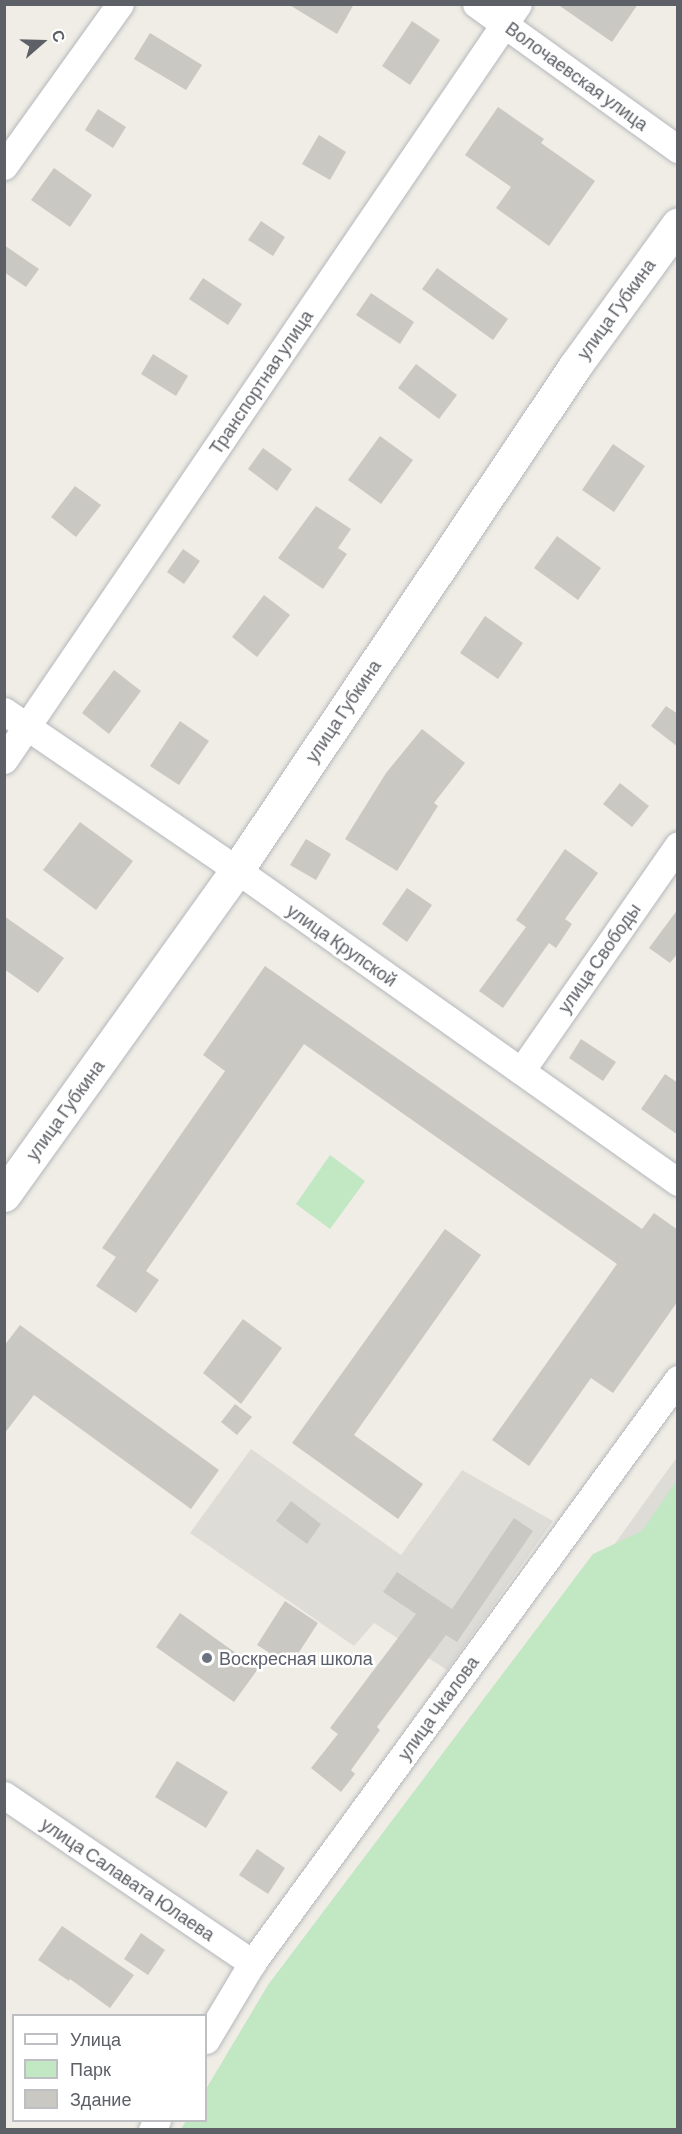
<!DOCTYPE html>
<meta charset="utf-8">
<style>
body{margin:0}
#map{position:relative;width:682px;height:2134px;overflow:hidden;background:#efede5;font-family:Barlow,sans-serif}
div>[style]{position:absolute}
.industrial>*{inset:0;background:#dedcd7}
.green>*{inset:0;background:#c1e7c3}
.building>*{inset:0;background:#cac8c2}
.roads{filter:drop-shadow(0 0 2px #b5b7bc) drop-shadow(0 0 2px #b5b7bc)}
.street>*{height:27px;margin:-13.5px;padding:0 13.5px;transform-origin:13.5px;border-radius:13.5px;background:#fff}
.secondary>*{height:33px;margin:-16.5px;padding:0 16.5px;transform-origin:16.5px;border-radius:16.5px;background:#fff}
.dots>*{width:16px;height:16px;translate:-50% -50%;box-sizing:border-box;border:3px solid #fff;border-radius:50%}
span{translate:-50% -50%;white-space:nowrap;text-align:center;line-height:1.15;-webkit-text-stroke:5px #fff;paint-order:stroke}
.street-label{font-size:18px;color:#5d6066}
.worship-label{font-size:18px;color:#5b616d}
.left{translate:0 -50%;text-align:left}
.frame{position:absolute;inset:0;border:6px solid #5d6066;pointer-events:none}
.legend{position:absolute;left:12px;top:2014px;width:195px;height:108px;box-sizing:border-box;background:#fff;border:2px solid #bebfc2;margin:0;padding:8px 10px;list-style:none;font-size:18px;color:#5d6066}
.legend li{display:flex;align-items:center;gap:12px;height:30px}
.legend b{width:30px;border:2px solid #bebfc2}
.north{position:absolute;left:12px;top:12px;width:60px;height:60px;-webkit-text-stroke:4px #fff;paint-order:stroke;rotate:70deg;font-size:16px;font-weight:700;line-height:24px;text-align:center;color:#5d6066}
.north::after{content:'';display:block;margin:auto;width:21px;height:27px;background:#5d6066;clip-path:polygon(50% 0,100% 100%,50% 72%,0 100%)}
</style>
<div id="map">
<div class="industrial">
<div style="clip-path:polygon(251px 1449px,401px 1555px,462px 1470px,553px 1521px,447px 1670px,374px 1623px,354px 1646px,190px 1533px)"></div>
<div style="clip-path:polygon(677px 1457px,677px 1506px,591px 1577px)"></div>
</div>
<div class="green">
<div style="clip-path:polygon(330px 1155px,365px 1181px,330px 1229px,296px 1204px)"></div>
<div style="clip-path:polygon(677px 1480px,677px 2129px,181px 2129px,186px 2121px,206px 2120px,206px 2089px,268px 1985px,593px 1554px,642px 1531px)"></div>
</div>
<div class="building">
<div style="clip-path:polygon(288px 4px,354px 4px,337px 34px)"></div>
<div style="clip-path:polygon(557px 4px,638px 4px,612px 42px)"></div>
<div style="clip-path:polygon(412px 21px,440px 40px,410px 85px,382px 66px)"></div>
<div style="clip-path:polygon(150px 33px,202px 65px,186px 90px,134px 59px)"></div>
<div style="clip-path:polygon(498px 107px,544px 139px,541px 143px,595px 181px,549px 246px,496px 208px,511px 187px,465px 155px)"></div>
<div style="clip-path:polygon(98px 109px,126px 127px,113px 148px,85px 130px)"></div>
<div style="clip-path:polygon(319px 135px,346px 152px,330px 180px,302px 164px)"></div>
<div style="clip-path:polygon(54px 168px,92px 195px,70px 227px,31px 200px)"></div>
<div style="clip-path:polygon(261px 221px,285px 237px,273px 256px,248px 240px)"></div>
<div style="clip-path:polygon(4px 245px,39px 269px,26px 287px,4px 272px)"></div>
<div style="clip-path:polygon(437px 268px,508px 319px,493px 340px,422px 289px)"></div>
<div style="clip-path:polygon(203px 278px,242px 304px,228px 325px,189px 299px)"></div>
<div style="clip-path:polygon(371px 293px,414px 322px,400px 344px,356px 315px)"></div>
<div style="clip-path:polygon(153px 354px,188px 376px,176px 396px,141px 374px)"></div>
<div style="clip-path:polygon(416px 364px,457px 395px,439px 419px,398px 388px)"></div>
<div style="clip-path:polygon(380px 436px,413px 460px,381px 504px,348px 480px)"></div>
<div style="clip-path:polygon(613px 444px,645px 466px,614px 512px,582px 490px)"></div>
<div style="clip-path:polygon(263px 448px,292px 469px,277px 491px,248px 469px)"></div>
<div style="clip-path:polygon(75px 486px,101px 505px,76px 537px,51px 517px)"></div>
<div style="clip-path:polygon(316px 506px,351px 529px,338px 548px,347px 554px,323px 589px,278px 558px)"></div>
<div style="clip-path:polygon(557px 536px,601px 568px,578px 600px,534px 568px)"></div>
<div style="clip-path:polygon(183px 549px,200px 561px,184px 584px,167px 572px)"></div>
<div style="clip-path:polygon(264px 595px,290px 615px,257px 657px,232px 637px)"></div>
<div style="clip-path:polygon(485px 616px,523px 643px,498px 679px,460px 653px)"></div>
<div style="clip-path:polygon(114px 670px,141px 691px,109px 734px,82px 713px)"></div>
<div style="clip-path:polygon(666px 706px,678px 714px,678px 747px,651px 726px)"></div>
<div style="clip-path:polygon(180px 721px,209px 741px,179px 785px,150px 766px)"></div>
<div style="clip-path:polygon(422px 729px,465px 763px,434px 803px,438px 806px,397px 871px,345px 839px,386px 773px)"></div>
<div style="clip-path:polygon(620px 783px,649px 806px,632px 827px,603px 804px)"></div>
<div style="clip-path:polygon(80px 822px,133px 861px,96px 910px,43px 870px)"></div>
<div style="clip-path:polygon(306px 839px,331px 854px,316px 880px,290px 865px)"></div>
<div style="clip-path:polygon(565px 849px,598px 873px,565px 919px,572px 924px,556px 948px,549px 943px,503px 1008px,479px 991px,526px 927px,516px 920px)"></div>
<div style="clip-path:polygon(407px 888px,432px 905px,407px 942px,382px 924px)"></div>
<div style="clip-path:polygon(678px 909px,678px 953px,670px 963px,649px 948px)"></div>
<div style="clip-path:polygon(4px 916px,64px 958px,38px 993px,4px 969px)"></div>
<div style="clip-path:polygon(265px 966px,642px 1229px,654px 1213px,678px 1230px,678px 1301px,613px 1393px,591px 1378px,529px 1466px,492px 1440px,617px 1264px,304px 1044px,146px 1271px,159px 1280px,136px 1313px,96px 1286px,116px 1257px,102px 1248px,225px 1071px,203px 1055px)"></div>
<div style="clip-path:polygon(581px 1039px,616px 1062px,603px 1081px,569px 1058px)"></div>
<div style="clip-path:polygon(665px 1074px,678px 1083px,678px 1135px,641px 1109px)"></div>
<div style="clip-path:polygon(445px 1229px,481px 1255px,354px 1435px,423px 1484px,398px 1519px,292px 1443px)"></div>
<div style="clip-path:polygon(243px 1319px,282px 1348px,241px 1404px,203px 1373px)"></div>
<div style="clip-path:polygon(20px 1325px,219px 1470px,191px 1509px,34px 1395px,4px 1434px,4px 1346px)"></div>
<div style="clip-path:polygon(235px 1404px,252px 1417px,237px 1435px,221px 1422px)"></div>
<div style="clip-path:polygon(291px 1501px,321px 1524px,307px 1544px,276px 1521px)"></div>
<div style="clip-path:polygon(514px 1518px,533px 1531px,457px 1642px,446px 1635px,377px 1727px,380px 1730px,351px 1770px,355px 1774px,341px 1792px,311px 1768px,338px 1734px,330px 1728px,416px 1614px,383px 1592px,397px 1572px,452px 1609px)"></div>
<div style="clip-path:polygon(285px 1601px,318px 1623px,290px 1666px,257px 1645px)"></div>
<div style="clip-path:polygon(180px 1613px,258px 1669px,234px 1702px,156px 1647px)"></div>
<div style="clip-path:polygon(177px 1761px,228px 1792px,206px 1828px,155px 1797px)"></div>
<div style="clip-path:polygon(257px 1849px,285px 1868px,268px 1894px,239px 1875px)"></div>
<div style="clip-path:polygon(62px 1926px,134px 1975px,110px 2008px,70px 1979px,69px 1981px,38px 1960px)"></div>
<div style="clip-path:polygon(141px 1933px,165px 1950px,148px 1975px,124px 1959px)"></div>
</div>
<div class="roads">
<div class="street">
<div style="left:476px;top:4px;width:249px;rotate:35.7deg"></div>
<div style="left:4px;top:166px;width:199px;rotate:-54.4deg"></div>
<div style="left:4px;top:711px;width:282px;rotate:34.3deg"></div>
<div style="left:237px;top:870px;width:540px;rotate:35.28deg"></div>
<div style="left:4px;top:760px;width:914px;rotate:-55.79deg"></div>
<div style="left:521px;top:1071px;width:275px;rotate:-55.2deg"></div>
<div style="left:4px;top:1795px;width:300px;rotate:34.1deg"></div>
<div style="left:206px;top:2040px;width:90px;rotate:-59.1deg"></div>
<div style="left:252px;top:1963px;width:723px;rotate:-53.89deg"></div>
<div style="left:152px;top:2130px;width:11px;rotate:-63deg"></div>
</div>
<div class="secondary">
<div style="left:4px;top:1195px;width:400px;rotate:-54.4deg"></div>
<div style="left:237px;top:870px;width:607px;rotate:-56.15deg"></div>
<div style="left:575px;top:366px;width:175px;rotate:-54deg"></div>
</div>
</div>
<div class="dots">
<div style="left:207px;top:1658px;background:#6b7280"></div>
</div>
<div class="street-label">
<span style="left:577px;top:76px;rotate:36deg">Волочаевская улица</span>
<span style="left:616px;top:309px;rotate:-54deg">улица Губкина</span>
<span style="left:261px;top:382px;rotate:-56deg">Транспортная улица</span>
<span style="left:343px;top:711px;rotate:-56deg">улица Губкина</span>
<span style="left:342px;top:945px;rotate:35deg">улица Крупской</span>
<span style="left:599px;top:958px;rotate:-55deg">улица Свободы</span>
<span style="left:65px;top:1110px;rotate:-54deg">улица Губкина</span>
<span style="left:438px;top:1708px;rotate:-54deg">улица Чкалова</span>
<span style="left:128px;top:1879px;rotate:34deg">улица Салавата Юлаева</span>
</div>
<div class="worship-label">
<span class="left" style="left:219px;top:1658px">Воскресная школа</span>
</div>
<div class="frame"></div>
<ul class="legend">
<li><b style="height:8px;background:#fff"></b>Улица</li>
<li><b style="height:16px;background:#c1e7c3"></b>Парк</li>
<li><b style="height:16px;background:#cac8c2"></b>Здание</li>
</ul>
<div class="north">С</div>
</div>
